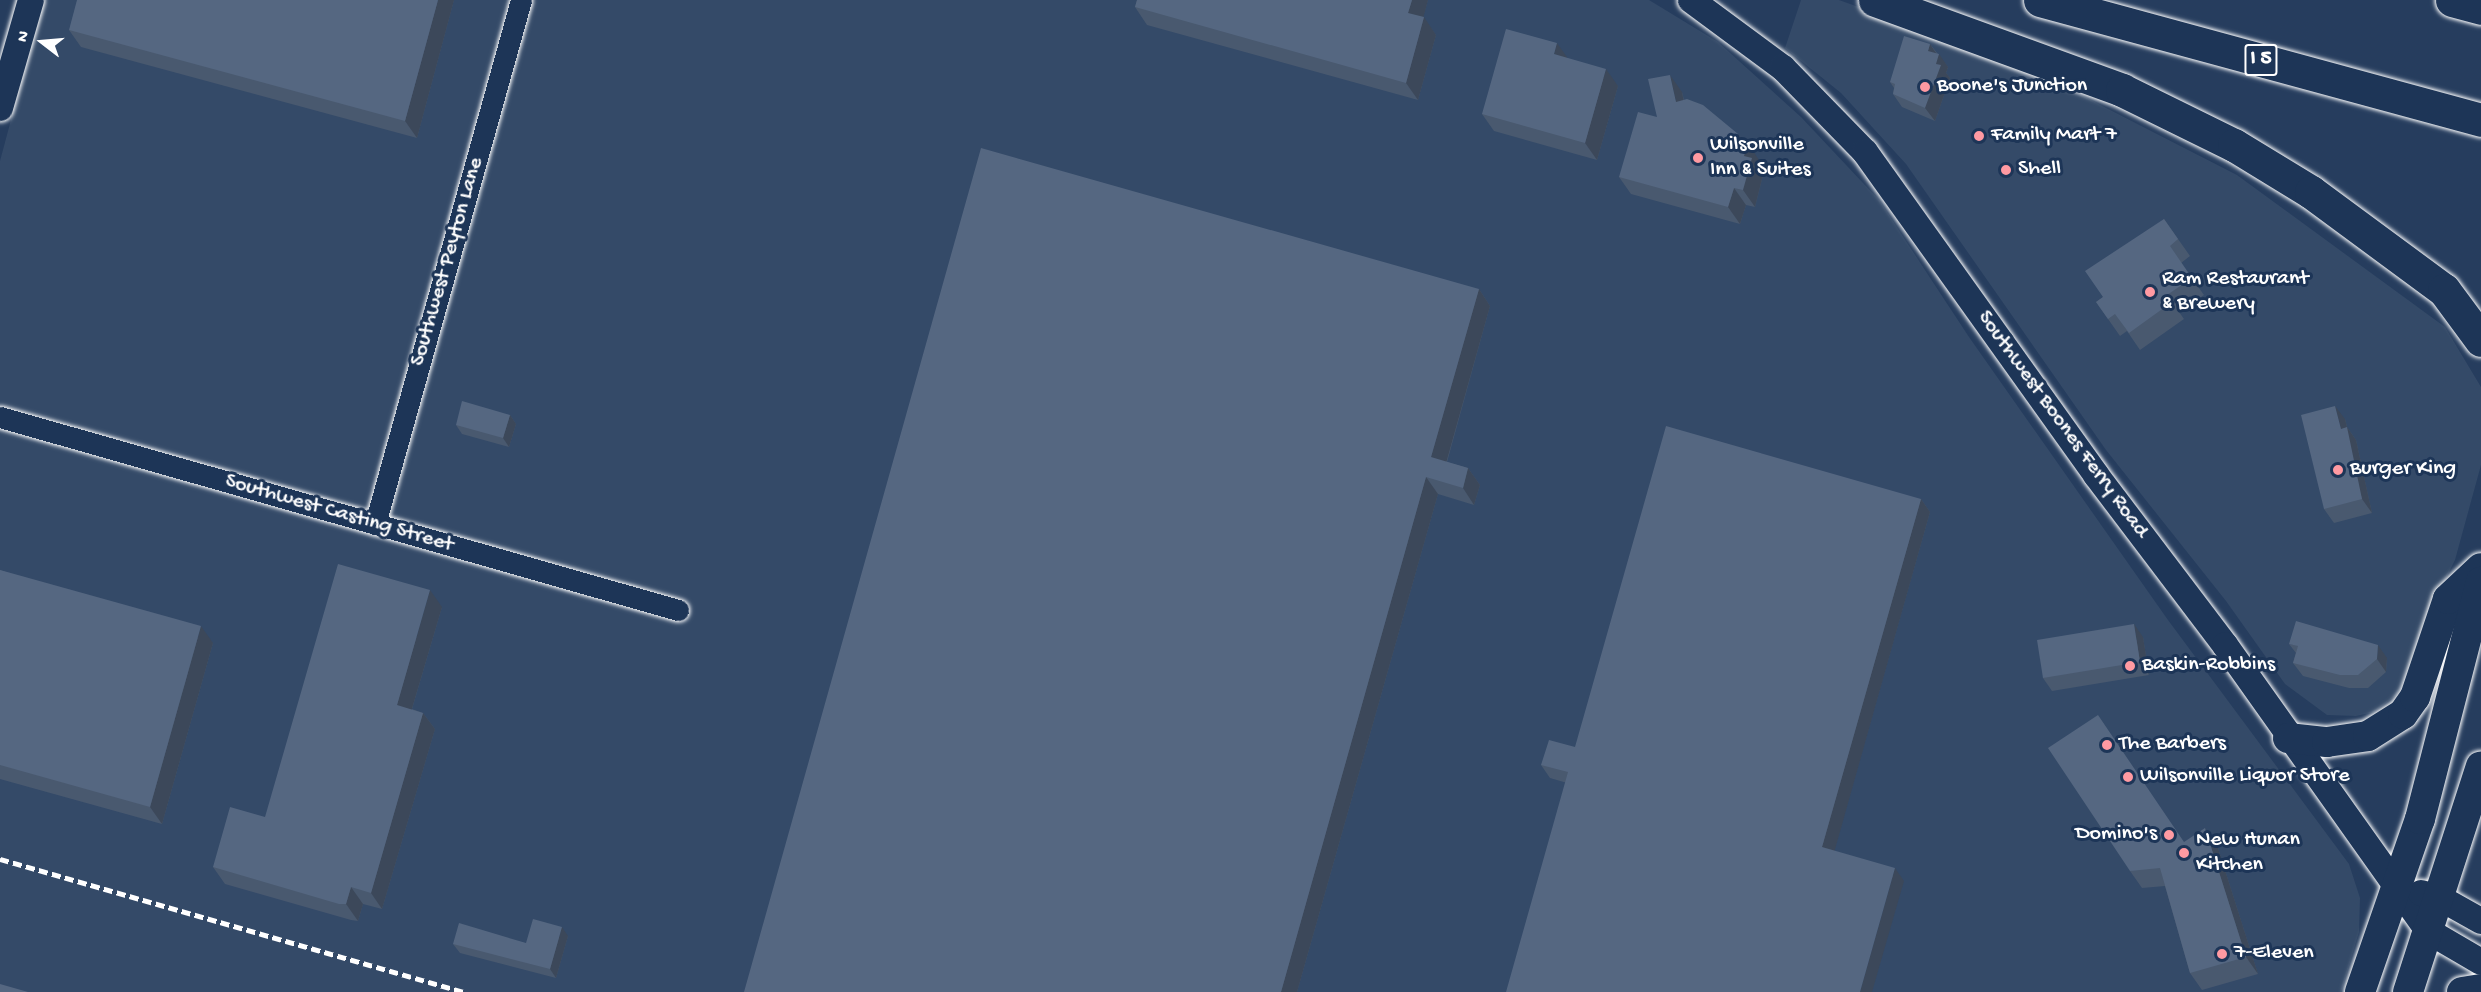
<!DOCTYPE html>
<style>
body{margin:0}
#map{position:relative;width:2481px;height:992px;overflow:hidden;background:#263d5e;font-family:"Gochi Hand",sans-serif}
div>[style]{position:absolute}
.built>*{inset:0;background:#344a68}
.roads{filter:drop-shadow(0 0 2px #fff) drop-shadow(0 0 2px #fff)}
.minor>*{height:21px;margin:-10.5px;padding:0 10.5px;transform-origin:10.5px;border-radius:10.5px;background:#1d3557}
.tertiary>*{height:26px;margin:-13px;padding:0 13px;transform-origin:13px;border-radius:13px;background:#1d3557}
.secondary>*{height:30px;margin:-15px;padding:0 15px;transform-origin:15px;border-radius:15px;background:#1d3557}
.motorway>*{height:33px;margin:-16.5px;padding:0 16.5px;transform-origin:16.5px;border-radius:16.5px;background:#1d3557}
.rail>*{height:4.5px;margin-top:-2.25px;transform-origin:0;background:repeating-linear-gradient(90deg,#fff 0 9px,transparent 0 13.5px)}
.wall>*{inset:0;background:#49596f}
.shaded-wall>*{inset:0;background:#3c485a}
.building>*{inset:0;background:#556781}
.dots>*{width:16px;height:16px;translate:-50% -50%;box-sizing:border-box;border:3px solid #1d3557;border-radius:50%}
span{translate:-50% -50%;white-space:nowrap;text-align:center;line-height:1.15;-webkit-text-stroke:6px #1d3557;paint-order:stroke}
.shield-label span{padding:2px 4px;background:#1d3557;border:2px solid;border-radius:4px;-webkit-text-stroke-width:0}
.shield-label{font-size:21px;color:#fff;font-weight:700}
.poi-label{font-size:22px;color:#fff}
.left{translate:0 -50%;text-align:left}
.right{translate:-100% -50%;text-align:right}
.street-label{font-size:22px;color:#fff}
.north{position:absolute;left:12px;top:12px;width:60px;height:60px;-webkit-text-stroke:4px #1d3557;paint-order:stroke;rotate:286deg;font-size:16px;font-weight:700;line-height:24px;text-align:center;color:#fff}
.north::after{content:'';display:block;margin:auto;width:21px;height:27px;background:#fff;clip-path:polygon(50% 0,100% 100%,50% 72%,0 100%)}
</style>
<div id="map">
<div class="built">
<div style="clip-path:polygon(43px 0,1649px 0,1718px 42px,1801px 117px,1879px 200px,1969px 337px,2168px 620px,2349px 864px,2360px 898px,2359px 932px,2341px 992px,0 992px,0 161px)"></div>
<div style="clip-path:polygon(1801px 0,1839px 0,2026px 67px,2237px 175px,2445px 327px,2481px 387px,2481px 465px,2455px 560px,2442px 586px,2417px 666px,2396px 695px,2374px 712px,2356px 716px,2327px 715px,2285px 684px,2226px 601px,2106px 450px,1906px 164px,1841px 93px,1785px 48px)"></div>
</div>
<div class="roads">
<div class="minor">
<div style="left:0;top:417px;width:705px;rotate:15.89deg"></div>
<div style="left:375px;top:524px;width:544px;rotate:-74.43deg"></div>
</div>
<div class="tertiary">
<div style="left:1691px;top:0;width:114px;rotate:36.5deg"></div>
<div style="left:1783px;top:68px;width:117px;rotate:45.7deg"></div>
<div style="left:1865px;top:152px;width:397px;rotate:54.4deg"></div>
<div style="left:2096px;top:475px;width:213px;rotate:52.8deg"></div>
<div style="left:2225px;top:645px;width:351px;rotate:54.6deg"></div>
<div style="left:2428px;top:931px;width:61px;rotate:30.3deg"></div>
<div style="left:0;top:108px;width:112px;rotate:-74deg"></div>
<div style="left:2421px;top:893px;width:20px;rotate:15deg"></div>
<div style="left:2440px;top:898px;width:47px;rotate:29.3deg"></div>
</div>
<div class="secondary">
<div style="left:2288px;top:738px;width:39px;rotate:6deg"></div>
<div style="left:2327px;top:742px;width:41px;rotate:-8.3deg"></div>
<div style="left:2368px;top:736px;width:41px;rotate:-32.2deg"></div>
<div style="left:2403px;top:714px;width:21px;rotate:-55deg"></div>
<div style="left:2415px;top:697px;width:103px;rotate:-71.4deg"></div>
<div style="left:2448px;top:599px;width:45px;rotate:-43.2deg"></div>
<div style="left:2360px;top:992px;width:183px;rotate:-70.9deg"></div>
<div style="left:2420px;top:819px;width:245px;rotate:-75.6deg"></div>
<div style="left:2408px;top:992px;width:237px;rotate:-72.1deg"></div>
<div style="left:2462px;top:992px;width:19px;rotate:-9deg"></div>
</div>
<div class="motorway">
<div style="left:1875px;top:0;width:263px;rotate:20deg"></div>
<div style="left:2122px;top:90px;width:125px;rotate:26.2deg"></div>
<div style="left:2234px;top:145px;width:90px;rotate:31.4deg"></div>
<div style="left:2311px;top:192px;width:165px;rotate:36.4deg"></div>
<div style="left:2444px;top:290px;width:62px;rotate:53.5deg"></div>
<div style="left:2040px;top:0;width:457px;rotate:15.2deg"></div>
<div style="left:2452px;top:0;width:30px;rotate:15deg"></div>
</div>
</div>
<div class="rail">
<div style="left:0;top:859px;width:483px;rotate:16deg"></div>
</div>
<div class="wall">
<div style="clip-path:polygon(454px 0,417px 138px,81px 47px,69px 30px)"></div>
<div style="clip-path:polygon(1137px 0,1428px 0,1423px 17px,1436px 35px,1418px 100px,1147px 25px,1135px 7px)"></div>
<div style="clip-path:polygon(1930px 44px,1948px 67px,1946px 73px,1950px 78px,1935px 121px,1902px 107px,1893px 94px,1894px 88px,1890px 82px)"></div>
<div style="clip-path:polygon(1567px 58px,1618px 86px,1597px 160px,1494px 131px,1482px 114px)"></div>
<div style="clip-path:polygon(1682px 92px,1684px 100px,1743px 142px,1759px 160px,1758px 166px,1763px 175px,1755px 207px,1746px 205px,1740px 224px,1631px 194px,1619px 177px)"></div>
<div style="clip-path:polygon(2164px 219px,2190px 256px,2181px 263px,2204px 295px,2179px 312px,2184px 319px,2140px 350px,2127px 331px,2120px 336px,2096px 302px,2103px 297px)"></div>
<div style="clip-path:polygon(1479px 289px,1490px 306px,1447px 462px,1468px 468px,1480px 485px,1474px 505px,1438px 494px,1297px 992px,744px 992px)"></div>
<div style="clip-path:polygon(510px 415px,516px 424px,509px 447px,462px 434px,456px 425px)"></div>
<div style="clip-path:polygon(2345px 419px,2347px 427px,2356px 440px,2372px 513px,2334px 523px,2324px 509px)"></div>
<div style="clip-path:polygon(1921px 499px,1930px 512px,1834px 851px,1904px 881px,1550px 778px,1541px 765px,1575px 747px)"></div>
<div style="clip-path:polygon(0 570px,213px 643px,162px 824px,0 779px)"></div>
<div style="clip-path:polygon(442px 607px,412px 709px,423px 713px,435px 729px,382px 909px,363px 904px,358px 921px,351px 920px,225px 884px,213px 867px,265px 817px)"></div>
<div style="clip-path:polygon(2143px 637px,2149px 675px,2052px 691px,2043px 678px)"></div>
<div style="clip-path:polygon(2289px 644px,2387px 658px,2386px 672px,2368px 688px,2349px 688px,2303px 676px,2293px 663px,2296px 653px)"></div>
<div style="clip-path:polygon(2184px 842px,2217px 845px,2258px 974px,2202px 990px,2190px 973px,2165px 886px,2142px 888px,2130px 871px)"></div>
<div style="clip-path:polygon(568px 936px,556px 978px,460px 953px,453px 944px,526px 943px)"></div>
</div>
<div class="shaded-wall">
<div style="clip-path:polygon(438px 0,454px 0,417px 138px,405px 121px)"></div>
<div style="clip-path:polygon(1412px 0,1428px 0,1420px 30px,1408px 13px)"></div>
<div style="clip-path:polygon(1424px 17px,1436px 35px,1418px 100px,1406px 83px)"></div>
<div style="clip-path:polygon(1557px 43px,1569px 60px,1554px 54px)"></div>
<div style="clip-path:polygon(1930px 44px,1938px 56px,1939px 54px,1948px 67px,1946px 73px,1950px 78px,1935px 121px,1925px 108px,1928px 51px)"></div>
<div style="clip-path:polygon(1606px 69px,1618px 86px,1597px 160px,1585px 143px)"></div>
<div style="clip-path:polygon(1670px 75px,1682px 92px,1687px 119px,1676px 102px)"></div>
<div style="clip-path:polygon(1738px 134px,1746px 146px,1748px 143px,1759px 160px,1758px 166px,1763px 175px,1755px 207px,1743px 190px,1744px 156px,1736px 140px)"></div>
<div style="clip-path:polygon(1734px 188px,1746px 205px,1740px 224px,1728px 207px)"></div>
<div style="clip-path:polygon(1479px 289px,1490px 306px,1443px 474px,1431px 457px)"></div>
<div style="clip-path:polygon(2335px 406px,2345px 419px,2347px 427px,2356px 440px,2372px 513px,2362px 499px,2341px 429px)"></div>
<div style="clip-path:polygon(510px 415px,516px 424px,509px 447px,503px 438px)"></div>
<div style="clip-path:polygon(1468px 468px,1480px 485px,1474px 505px,1463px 488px)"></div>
<div style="clip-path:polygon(1426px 477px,1438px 494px,1297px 992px,1281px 992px)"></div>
<div style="clip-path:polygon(1921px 499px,1930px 512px,1832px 860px,1822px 847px)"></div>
<div style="clip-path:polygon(430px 590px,442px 607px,408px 722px,397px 705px)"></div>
<div style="clip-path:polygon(2134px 624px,2143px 637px,2149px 675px,2140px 662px)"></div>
<div style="clip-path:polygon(201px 626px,213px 643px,162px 824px,150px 807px)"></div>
<div style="clip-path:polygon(2378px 645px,2387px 658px,2386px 672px,2377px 659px)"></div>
<div style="clip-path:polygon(423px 713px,435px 729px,382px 909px,371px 893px)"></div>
<div style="clip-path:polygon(2205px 828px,2217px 845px,2258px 974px,2246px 957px)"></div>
<div style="clip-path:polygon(1895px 868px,1904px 881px,1872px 992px,1860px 992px)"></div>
<div style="clip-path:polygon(351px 887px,363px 904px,358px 921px,346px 904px)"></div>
<div style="clip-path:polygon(562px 927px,568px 936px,556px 978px,550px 969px)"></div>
</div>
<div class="building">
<div style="clip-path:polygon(77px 0,438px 0,405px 121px,69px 30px)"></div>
<div style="clip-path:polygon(1137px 0,1412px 0,1408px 13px,1424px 17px,1406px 83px,1135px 7px)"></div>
<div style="clip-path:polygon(1506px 29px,1557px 43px,1554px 54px,1606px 69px,1585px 143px,1482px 114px)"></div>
<div style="clip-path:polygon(1904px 36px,1930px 44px,1928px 51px,1939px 54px,1936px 64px,1941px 65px,1925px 108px,1893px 94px,1895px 84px,1890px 82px)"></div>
<div style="clip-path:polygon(1670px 75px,1676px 102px,1687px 99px,1703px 105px,1738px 134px,1736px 140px,1748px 143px,1744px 156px,1752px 158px,1743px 190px,1734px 188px,1728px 207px,1619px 177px,1638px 112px,1657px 117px,1648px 79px)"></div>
<div style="clip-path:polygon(981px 148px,1479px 289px,1431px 457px,1468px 468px,1463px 488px,1426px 477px,1281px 992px,744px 992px)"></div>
<div style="clip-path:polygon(2164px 219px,2178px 239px,2170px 246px,2192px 278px,2167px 295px,2172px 302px,2129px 333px,2115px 314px,2108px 319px,2096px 302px,2103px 297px,2085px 271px)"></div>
<div style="clip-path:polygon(462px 401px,510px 415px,503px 438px,456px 425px)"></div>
<div style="clip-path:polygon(2335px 406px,2341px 429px,2347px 427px,2362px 499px,2324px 509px,2301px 415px)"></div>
<div style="clip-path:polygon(1666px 426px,1921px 499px,1822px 847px,1895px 868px,1860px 992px,1506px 992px,1568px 772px,1541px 765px,1549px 740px,1575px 747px)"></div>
<div style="clip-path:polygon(338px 564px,430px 590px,397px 705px,423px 713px,371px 893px,351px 887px,346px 904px,339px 904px,213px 867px,230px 807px,265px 817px)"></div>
<div style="clip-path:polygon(0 570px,201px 626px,150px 807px,0 765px)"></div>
<div style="clip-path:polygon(2296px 621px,2378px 645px,2377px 659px,2358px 675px,2340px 675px,2293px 663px,2298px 646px,2289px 644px)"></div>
<div style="clip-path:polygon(2134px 624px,2140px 662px,2043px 678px,2037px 640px)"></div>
<div style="clip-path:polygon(2098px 715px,2184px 842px,2205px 828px,2246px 957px,2190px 973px,2160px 868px,2130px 871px,2048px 748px)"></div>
<div style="clip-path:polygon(533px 919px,562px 927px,550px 969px,453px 944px,459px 923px,526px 943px)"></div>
<div style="clip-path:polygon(0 984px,28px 992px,0 992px)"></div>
</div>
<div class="dots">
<div style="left:1925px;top:87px;background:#ff9aa2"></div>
<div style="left:1979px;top:136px;background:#ff9aa2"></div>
<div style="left:1698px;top:158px;background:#ff9aa2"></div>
<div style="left:2006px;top:170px;background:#ff9aa2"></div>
<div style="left:2150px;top:292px;background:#ff9aa2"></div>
<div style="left:2338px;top:470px;background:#ff9aa2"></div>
<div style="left:2130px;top:666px;background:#ff9aa2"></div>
<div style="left:2107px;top:745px;background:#ff9aa2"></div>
<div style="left:2128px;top:777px;background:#ff9aa2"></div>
<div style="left:2169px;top:835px;background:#ff9aa2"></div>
<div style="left:2184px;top:853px;background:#ff9aa2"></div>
<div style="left:2222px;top:954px;background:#ff9aa2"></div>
</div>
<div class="shield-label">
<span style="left:2261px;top:60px">I 5</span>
</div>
<div class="poi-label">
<span class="left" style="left:1937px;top:87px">Boone's Junction</span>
<span class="left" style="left:1991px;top:136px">Family Mart 7</span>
<span class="left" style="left:1710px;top:158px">Wilsonville<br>Inn &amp; Suites</span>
<span class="left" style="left:2018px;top:170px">Shell</span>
<span class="left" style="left:2162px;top:292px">Ram Restaurant<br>&amp; Brewery</span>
<span class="left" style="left:2350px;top:470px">Burger King</span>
<span class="left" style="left:2142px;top:666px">Baskin-Robbins</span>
<span class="left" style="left:2119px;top:745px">The Barbers</span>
<span class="left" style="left:2140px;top:777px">Wilsonville Liquor Store</span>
<span class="right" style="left:2157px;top:835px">Domino's</span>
<span class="left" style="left:2196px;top:853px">New Hunan<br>Kitchen</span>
<span class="left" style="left:2234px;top:954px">7-Eleven</span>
</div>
<div class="street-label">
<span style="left:448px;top:262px;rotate:-74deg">Southwest Peyton Lane</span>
<span style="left:2062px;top:425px;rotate:54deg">Southwest Boones Ferry Road</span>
<span style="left:339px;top:514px;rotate:16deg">Southwest Casting Street</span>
</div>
<div class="north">N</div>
</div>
